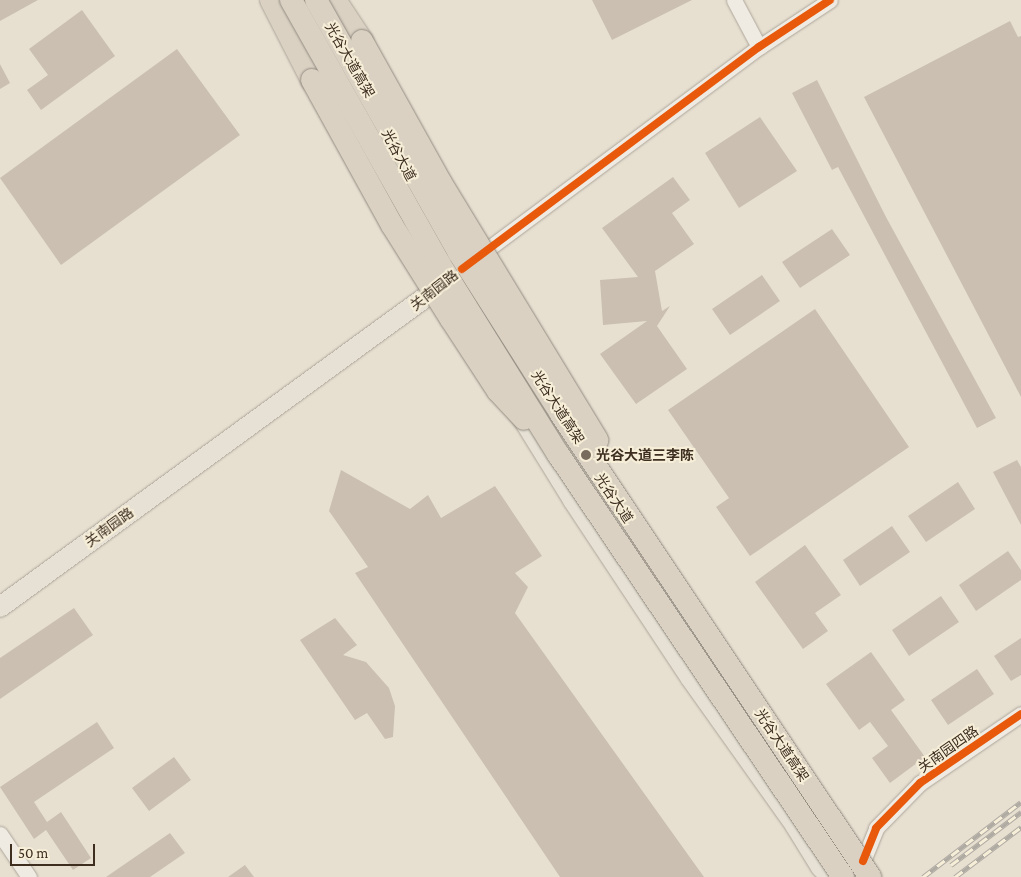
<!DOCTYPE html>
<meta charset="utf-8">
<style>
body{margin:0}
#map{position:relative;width:1021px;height:877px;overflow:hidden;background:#e7e0d1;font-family:"Crimson Pro","Noto Sans SC",serif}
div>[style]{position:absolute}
.building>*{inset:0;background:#cbbfb2}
.roads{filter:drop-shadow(0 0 1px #ada599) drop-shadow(0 0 1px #ada599)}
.minor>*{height:15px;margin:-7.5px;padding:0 7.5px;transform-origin:7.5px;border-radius:7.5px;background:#efebe3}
.major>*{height:20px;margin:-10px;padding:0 10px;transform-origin:10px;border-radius:10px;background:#e6e1d4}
.highway>*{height:22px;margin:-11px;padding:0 11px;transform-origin:11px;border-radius:11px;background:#dad1c2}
.rail>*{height:5px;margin-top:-2.5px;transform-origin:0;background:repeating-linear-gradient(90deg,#f7eed8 0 9px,#afaaa2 0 18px);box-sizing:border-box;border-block:1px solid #afaaa2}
.bridges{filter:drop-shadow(0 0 1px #928b80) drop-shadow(0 0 1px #928b80)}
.highway-bridge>*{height:22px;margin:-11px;padding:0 11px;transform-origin:11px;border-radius:11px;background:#dad1c2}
.cycleway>*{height:8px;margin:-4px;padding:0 4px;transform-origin:4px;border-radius:4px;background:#e8590c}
.dots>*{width:14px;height:14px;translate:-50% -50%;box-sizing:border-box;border:2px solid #f7eed8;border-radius:50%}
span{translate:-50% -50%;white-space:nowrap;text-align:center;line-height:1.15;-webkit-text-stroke:4px #f7eed8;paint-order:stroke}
.street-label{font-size:14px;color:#3d2e20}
.poi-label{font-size:14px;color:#3d2e20;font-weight:700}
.left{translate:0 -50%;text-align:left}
.scale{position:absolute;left:10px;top:844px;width:85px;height:22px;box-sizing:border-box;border:2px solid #3d2e20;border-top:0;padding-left:6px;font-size:15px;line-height:18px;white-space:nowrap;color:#3d2e20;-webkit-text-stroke:4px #f7eed8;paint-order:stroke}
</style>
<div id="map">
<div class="building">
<div style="clip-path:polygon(0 0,38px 0,0 21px)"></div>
<div style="clip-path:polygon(592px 0,692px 0,612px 40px)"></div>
<div style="clip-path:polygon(82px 10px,115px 56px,41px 110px,27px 90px,48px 75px,29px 49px)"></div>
<div style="clip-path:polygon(1010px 21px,1018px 37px,1021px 36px,1021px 397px,864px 97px)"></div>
<div style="clip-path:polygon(177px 49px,240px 135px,61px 265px,0 178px)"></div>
<div style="clip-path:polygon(0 64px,10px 83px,0 89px)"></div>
<div style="clip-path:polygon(817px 80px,886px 217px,996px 418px,977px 428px,838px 167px,832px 170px,792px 93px)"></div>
<div style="clip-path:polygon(760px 117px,797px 171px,739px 208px,705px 153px)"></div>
<div style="clip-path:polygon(673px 177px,690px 200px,672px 213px,694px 244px,655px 271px,662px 311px,670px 306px,657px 326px,687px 369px,636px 404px,600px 354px,647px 321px,603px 325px,600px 280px,638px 277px,602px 228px)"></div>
<div style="clip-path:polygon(832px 229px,850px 255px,800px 288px,782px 262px)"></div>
<div style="clip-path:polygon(762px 275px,780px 301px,730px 335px,712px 309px)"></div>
<div style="clip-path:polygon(815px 309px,909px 447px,750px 556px,716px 507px,729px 498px,668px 410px)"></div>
<div style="clip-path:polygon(1017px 460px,1021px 467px,1021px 525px,993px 472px)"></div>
<div style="clip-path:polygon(341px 470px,410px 509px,428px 495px,441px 518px,495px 486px,542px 556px,515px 573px,528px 587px,515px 613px,704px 877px,560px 877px,355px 573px,368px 567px,329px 511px)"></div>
<div style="clip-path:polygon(958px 482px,975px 509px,926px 542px,908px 516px)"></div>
<div style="clip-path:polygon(892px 526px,910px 552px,860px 586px,843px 560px)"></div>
<div style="clip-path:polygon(805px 545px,841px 595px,815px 613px,828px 631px,803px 649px,755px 582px)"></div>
<div style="clip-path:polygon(1008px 551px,1021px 570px,1021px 580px,976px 611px,959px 585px)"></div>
<div style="clip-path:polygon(941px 596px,959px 622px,909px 656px,892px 630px)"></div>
<div style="clip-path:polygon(74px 608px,93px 635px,0 699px,0 658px)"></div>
<div style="clip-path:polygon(335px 618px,357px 645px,343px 655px,366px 662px,389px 688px,395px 706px,393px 737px,385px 739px,367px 713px,355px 720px,300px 640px)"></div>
<div style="clip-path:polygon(1021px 638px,1021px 675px,1011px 681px,994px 656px)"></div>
<div style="clip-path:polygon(871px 652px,905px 700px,891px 710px,925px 757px,890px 783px,872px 758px,888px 746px,870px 722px,859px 730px,826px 684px)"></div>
<div style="clip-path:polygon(977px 669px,994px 694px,948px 725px,931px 700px)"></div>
<div style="clip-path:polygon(97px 722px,114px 748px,34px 802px,47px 822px,61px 812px,91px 858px,73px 870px,46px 830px,34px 839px,0 787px)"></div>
<div style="clip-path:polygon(174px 757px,191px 780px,149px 811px,132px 788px)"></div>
<div style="clip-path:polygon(170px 833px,185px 853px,150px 877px,106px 877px)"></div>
<div style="clip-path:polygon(245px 865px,254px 877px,228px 877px)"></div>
</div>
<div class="roads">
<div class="minor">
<div style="left:734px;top:0;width:53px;rotate:62deg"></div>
<div style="left:477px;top:257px;width:352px;rotate:-36.7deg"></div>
<div style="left:759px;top:47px;width:85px;rotate:-33.5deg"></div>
<div style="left:0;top:834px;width:52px;rotate:56deg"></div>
<div style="left:863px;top:861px;width:35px;rotate:-68deg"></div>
<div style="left:876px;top:828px;width:63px;rotate:-45.6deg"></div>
<div style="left:920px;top:783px;width:122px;rotate:-34.3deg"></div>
</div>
<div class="major">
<div style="left:515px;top:406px;width:110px;rotate:58.3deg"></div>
<div style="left:573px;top:500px;width:212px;rotate:56.5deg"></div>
<div style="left:690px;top:677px;width:181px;rotate:54.6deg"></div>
<div style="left:795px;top:825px;width:49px;rotate:58.2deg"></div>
<div style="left:821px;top:867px;width:14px;rotate:45deg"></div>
<div style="left:0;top:607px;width:550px;rotate:-36.06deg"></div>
</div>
<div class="highway">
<div style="left:271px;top:0;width:90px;rotate:62.9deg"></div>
<div style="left:335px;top:0;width:49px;rotate:56.6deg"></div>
</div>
</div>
<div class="rail">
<div style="left:951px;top:865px;width:88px;rotate:-37.1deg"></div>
<div style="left:923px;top:877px;width:123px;rotate:-37.4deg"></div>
<div style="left:955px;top:877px;width:83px;rotate:-37.1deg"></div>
</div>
<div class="bridges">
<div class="highway-bridge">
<div style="left:291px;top:0;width:302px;rotate:60.6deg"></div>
<div style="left:439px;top:263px;width:225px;rotate:58.1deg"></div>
<div style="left:558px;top:454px;width:510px;rotate:56.03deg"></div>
<div style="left:316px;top:0;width:291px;rotate:60.5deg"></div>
<div style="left:459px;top:253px;width:191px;rotate:57.6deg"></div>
<div style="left:561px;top:414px;width:557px;rotate:56.28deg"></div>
<div style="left:362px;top:41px;width:162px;rotate:60.9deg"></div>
<div style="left:441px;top:183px;width:301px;rotate:58.7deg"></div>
<div style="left:312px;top:80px;width:166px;rotate:61.1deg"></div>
<div style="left:392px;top:225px;width:111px;rotate:57.9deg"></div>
<div style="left:451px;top:319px;width:86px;rotate:56.9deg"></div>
<div style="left:498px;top:391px;width:38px;rotate:47deg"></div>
</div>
</div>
<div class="cycleway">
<div style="left:462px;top:269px;width:371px;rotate:-36.8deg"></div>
<div style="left:759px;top:47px;width:85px;rotate:-33.5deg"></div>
<div style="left:863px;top:861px;width:35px;rotate:-68deg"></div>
<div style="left:876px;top:828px;width:63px;rotate:-45.6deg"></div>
<div style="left:920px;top:783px;width:122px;rotate:-34.3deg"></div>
</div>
<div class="dots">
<div style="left:586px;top:455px;background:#786c5e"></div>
</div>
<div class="street-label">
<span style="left:350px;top:60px;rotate:60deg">光谷大道高架</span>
<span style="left:399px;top:155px;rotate:62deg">光谷大道</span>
<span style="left:434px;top:290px;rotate:-38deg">关南园路</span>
<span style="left:558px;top:407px;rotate:57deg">光谷大道高架</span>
<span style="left:614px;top:498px;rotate:56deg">光谷大道</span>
<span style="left:109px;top:527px;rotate:-36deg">关南园路</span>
<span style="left:782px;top:745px;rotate:56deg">光谷大道高架</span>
<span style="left:948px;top:749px;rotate:-35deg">关南园四路</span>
</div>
<div class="poi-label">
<span class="left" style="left:596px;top:455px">光谷大道三李陈</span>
</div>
<div class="scale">50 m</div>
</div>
